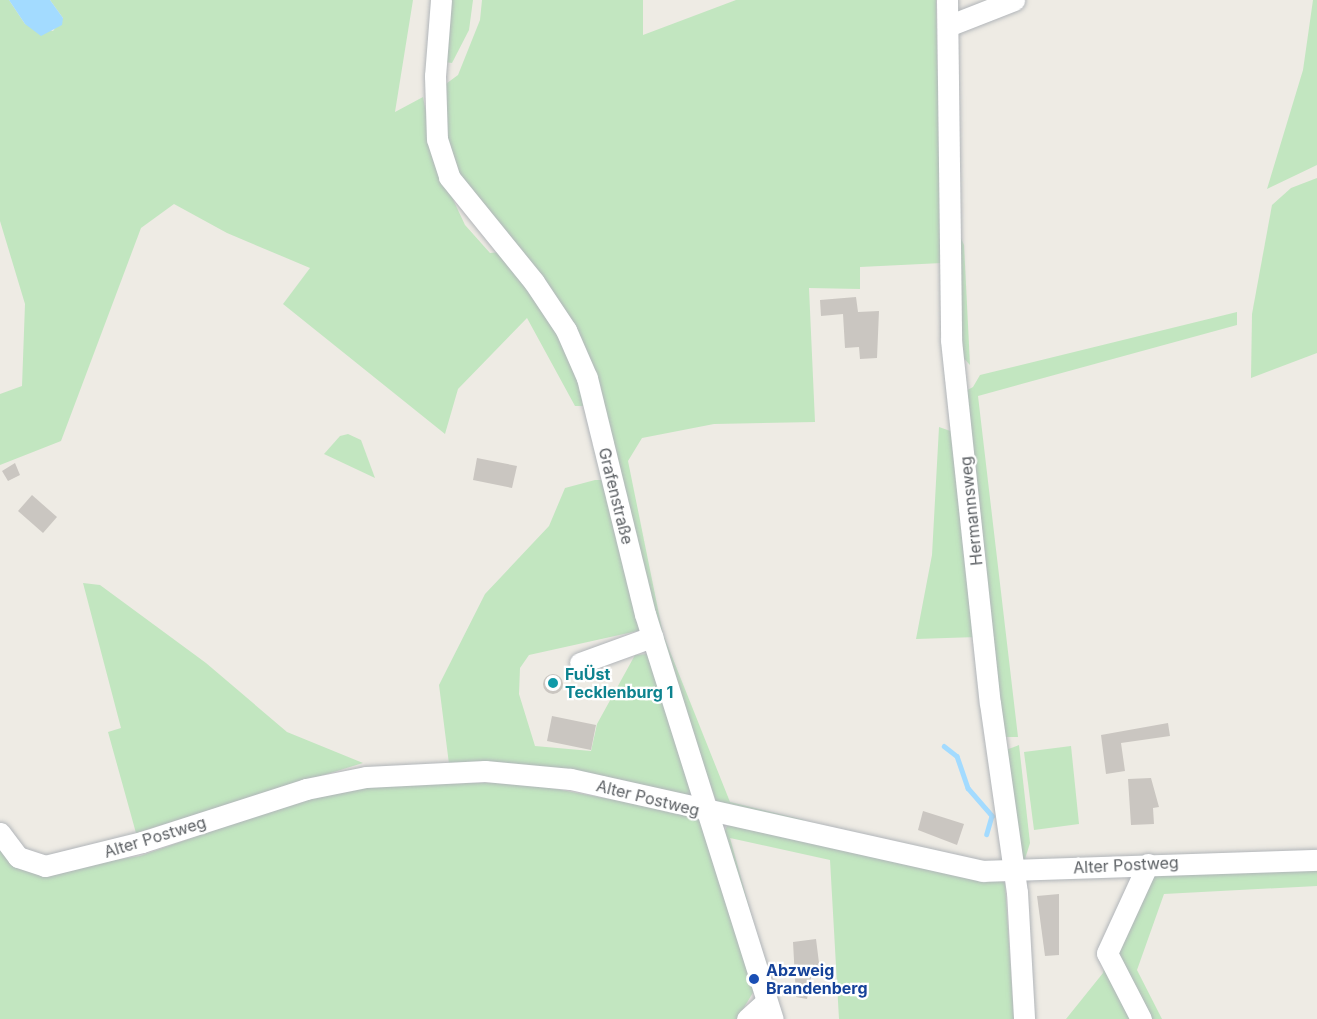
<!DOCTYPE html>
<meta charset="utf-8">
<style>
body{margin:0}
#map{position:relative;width:1317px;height:1019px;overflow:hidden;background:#eeebe4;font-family:Inter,sans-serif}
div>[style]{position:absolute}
.green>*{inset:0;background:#c2e6c0}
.water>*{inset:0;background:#a3dbff}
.stream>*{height:4.5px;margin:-2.25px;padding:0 2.25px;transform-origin:2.25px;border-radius:2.25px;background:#a3dbff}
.building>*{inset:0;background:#cac6c1}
.round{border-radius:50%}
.roads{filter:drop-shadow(0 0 2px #b1b5b9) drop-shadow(0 0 2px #b1b5b9)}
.minor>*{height:21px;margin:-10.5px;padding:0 10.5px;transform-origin:10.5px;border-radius:10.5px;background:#fff}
.dots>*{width:16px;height:16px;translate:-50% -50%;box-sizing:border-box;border:3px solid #fff;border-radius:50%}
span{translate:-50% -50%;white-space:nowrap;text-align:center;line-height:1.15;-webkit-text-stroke:4.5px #fff;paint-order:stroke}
.street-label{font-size:16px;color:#5c6064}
.culture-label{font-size:16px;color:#0d838f;font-weight:700}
.left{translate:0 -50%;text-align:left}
.transit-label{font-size:16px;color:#164399;font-weight:700}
</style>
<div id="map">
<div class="green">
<div style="clip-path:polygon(0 0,9px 0,25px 24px,53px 31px,63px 18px,50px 0,413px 0,395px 112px,423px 97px,436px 163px,465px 225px,490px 253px,501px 252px,558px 332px,580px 374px,583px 406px,575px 406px,527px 318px,458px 389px,445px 434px,283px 304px,310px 268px,227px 233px,174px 204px,141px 228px,61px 441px,0 465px,0 394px,22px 386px,25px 304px,0 221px)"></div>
<div style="clip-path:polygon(446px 0,473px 0,469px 30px,452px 63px,444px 62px)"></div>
<div style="clip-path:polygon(482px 0,643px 0,643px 35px,736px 0,936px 0,942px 263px,860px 267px,860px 289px,809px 288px,815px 422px,714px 424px,642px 438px,628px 461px,663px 634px,730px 802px,804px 820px,805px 825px,717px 803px,661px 654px,586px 352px,448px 158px,439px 89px,458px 75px,480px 20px)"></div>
<div style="clip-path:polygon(1313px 0,1317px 0,1317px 165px,1267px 189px,1303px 70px)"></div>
<div style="clip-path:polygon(1317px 178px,1317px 353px,1251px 378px,1252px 314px,1272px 205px,1291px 188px)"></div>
<div style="clip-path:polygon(955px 225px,964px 245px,970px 365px,957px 351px)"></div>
<div style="clip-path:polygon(1237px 312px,1237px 325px,978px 396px,1018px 737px,1003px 737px,962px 393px,973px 387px,980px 375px)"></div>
<div style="clip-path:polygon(939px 427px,956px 433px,977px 637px,916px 639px,932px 555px)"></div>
<div style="clip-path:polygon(348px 434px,361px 440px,375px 478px,324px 454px,340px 436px)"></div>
<div style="clip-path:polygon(595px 480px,604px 480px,642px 630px,529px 655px,520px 668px,519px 694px,535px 746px,591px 751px,597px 724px,635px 655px,648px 654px,694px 798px,449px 764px,439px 685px,485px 594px,549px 526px,565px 488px)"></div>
<div style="clip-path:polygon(83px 583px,100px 585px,206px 663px,287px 732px,363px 763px,136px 833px,108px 732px,121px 728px)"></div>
<div style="clip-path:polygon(1019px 745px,1030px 843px,1024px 862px,1017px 858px,1003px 751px)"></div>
<div style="clip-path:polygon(1071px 746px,1079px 824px,1034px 830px,1024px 752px)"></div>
<div style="clip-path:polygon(519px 782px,694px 815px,703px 823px,754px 991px,737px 1019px,0 1019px,0 844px,47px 871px,140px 856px,307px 798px,367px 785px)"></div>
<div style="clip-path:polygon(737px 824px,993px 875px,1005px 883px,1014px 1019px,839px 1019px,830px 860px,730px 838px,770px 982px,722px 837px,727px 826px)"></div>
<div style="clip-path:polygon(1317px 869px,1317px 886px,1164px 894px,1137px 970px,1162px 1019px,1066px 1019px,1103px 973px,1132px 874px)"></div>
</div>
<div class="water">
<div style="clip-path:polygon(9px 0,50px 0,63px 18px,62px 25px,41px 36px,25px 24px)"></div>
</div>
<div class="stream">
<div style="left:944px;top:746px;width:16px;rotate:38deg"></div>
<div style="left:957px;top:756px;width:34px;rotate:71deg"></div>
<div style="left:968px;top:788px;width:37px;rotate:49deg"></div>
<div style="left:992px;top:816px;width:19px;rotate:106deg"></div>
</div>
<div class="building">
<div style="clip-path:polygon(856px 297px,858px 312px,879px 311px,877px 358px,860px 359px,859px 347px,845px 348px,843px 314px,821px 316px,820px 300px)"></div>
<div style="clip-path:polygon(477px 458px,517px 466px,512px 488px,473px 480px)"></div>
<div style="clip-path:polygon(15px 463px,20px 475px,8px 481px,2px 471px)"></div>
<div style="clip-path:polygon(32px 495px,57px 517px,43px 533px,18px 511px)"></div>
<div class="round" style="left:543px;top:674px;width:20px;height:20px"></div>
<div style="clip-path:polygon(552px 716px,596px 725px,591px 750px,547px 741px)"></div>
<div style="clip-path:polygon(1168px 723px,1170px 736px,1121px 743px,1125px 771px,1106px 774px,1101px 735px)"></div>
<div style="clip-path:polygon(1151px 778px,1159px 807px,1153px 808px,1154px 824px,1131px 825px,1128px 779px)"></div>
<div style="clip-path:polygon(923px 811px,964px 824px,957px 845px,918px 830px)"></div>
<div style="clip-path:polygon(1059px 894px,1059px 955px,1045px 956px,1037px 896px)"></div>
<div style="clip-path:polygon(816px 939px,820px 971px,812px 972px,807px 999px,796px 997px,793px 942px)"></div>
</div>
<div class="roads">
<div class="minor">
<div style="left:441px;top:0;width:76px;rotate:94.5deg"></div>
<div style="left:435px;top:76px;width:63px;rotate:88.2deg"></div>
<div style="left:437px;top:139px;width:40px;rotate:72deg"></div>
<div style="left:449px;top:177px;width:135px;rotate:51deg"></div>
<div style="left:534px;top:282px;width:58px;rotate:56.3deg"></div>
<div style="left:566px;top:330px;width:52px;rotate:66.4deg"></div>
<div style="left:587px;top:378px;width:243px;rotate:76.2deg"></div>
<div style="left:645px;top:614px;width:425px;rotate:72.5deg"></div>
<div style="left:947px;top:0;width:340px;rotate:89.3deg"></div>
<div style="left:951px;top:340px;width:365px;rotate:83.9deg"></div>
<div style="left:990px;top:703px;width:191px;rotate:81.9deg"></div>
<div style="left:1017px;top:892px;width:127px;rotate:86.8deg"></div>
<div style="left:948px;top:26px;width:71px;rotate:-21.5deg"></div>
<div style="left:580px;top:663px;width:77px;rotate:-19.9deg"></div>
<div style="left:0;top:833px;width:30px;rotate:53deg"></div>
<div style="left:18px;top:857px;width:28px;rotate:18deg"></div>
<div style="left:45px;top:866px;width:100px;rotate:-13.9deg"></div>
<div style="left:142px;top:842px;width:172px;rotate:-17.9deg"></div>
<div style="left:306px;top:789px;width:61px;rotate:-11.3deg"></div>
<div style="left:366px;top:777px;width:119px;rotate:-2.9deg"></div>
<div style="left:485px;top:771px;width:86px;rotate:5.3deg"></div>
<div style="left:571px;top:779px;width:422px;rotate:12.6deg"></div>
<div style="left:983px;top:871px;width:334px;rotate:-1.9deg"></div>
<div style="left:747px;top:1019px;width:25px;rotate:-42deg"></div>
<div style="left:1141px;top:1019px;width:74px;rotate:-117.3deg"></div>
<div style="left:1107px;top:953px;width:98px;rotate:-65.3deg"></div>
</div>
</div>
<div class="dots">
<div style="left:553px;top:683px;background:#0f9aa8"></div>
<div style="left:754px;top:979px;background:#1a4fb4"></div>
</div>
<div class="street-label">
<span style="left:616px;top:496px;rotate:76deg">Grafenstraße</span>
<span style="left:971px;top:511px;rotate:-96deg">Hermannsweg</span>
<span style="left:648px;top:798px;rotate:14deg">Alter Postweg</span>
<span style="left:155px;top:837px;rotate:-17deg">Alter Postweg</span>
<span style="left:1126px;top:865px;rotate:-3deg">Alter Postweg</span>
</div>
<div class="culture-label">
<span class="left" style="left:565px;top:683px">FuÜst<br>Tecklenburg 1</span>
</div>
<div class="transit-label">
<span class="left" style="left:766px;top:979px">Abzweig<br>Brandenberg</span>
</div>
</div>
